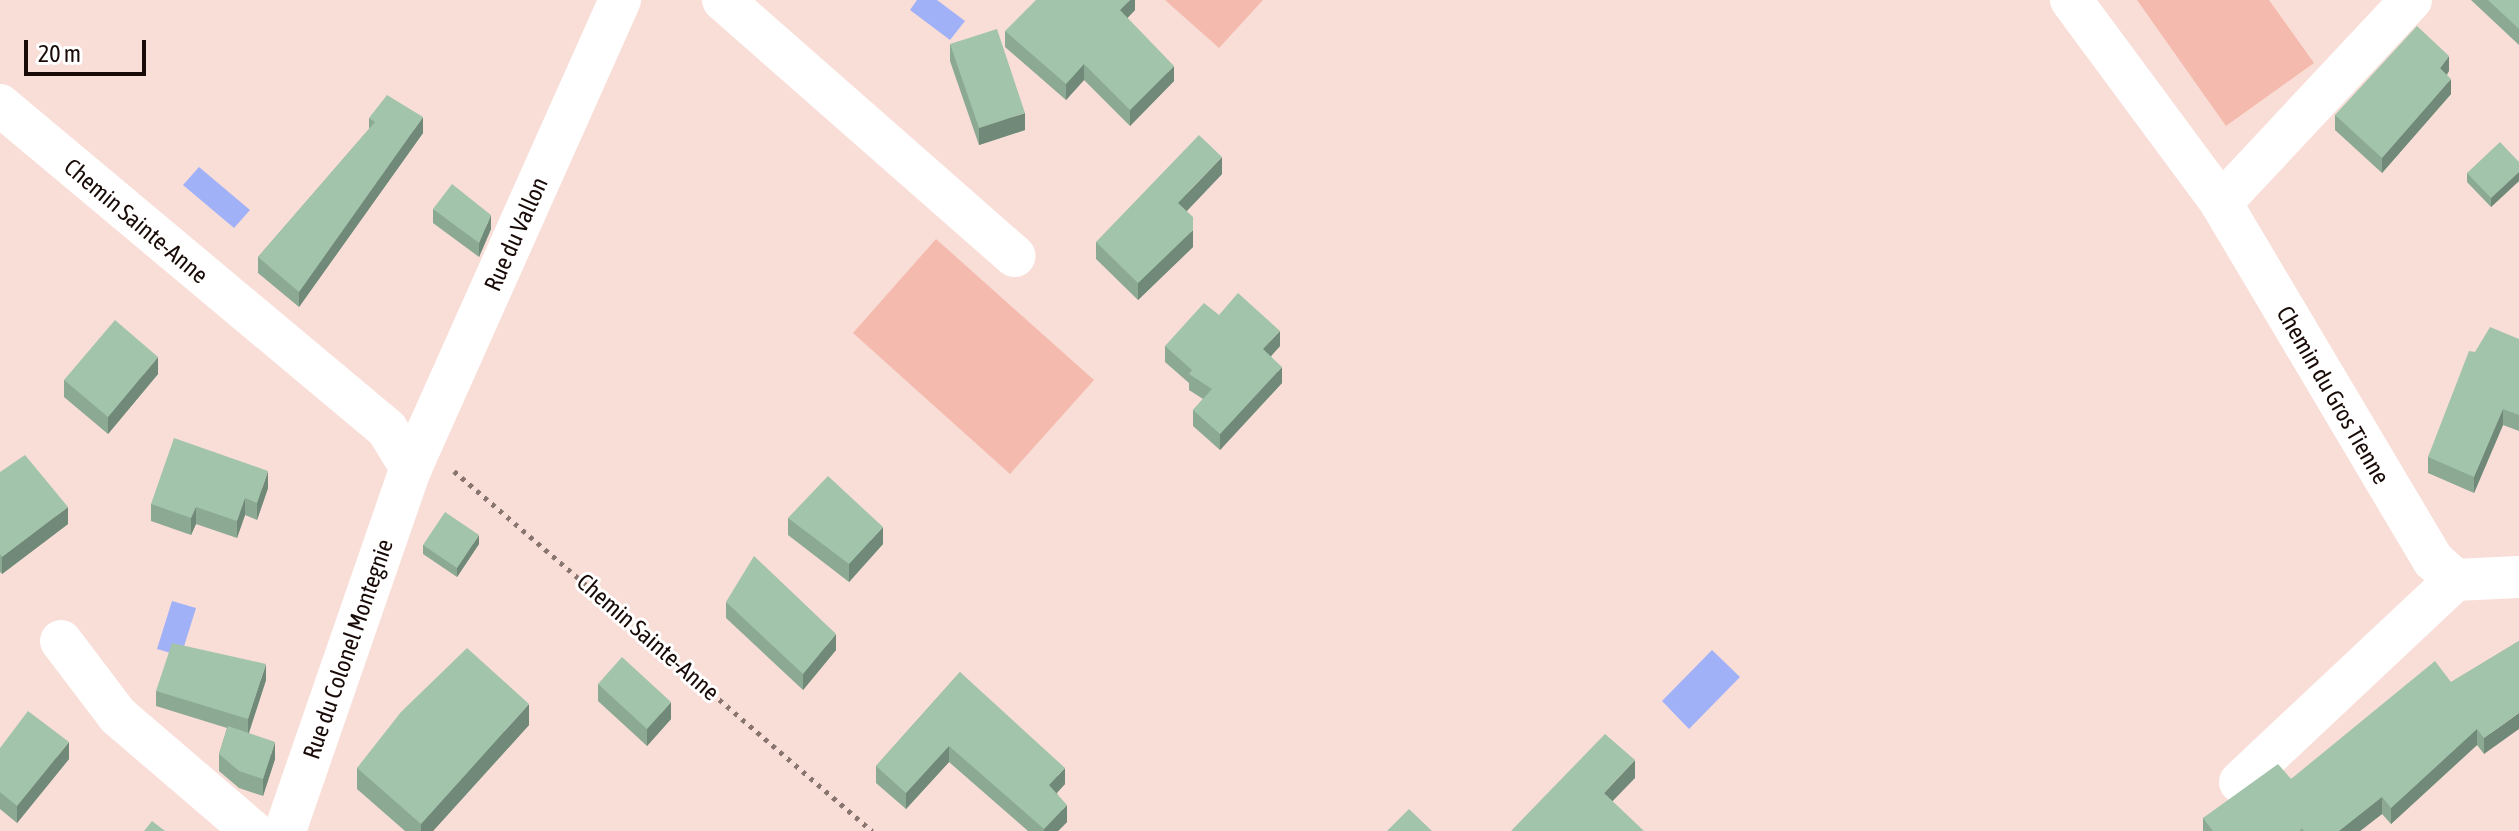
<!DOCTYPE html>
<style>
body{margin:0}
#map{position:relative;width:2519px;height:831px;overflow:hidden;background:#f9ded8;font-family:"Asap Condensed",sans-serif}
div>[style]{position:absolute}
.green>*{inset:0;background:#f4baad}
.water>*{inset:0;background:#a1b1f7}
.path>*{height:5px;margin-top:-2.5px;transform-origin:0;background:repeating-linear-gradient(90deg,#897570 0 4px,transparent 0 10px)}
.minor>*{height:42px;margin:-21px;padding:0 21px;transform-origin:21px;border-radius:21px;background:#fff}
.wall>*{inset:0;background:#8ba993}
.shaded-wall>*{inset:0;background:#718978}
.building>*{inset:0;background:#a2c4ab}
span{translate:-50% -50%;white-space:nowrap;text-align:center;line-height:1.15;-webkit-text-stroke:6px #fff;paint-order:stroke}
.street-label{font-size:24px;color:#180a07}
.scale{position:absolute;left:24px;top:40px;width:122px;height:36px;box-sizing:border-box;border:4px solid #180a07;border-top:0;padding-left:10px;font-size:24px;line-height:28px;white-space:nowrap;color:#180a07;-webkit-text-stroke:6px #fff;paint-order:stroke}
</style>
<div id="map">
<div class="green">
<div style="clip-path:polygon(1165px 0,1263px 0,1219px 48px)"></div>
<div style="clip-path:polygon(2137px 0,2269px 0,2314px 63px,2226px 126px)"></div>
<div style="clip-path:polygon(936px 239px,1094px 380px,1010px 474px,853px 333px)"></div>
</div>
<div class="water">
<div style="clip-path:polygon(917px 0,937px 0,965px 21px,950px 40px,910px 10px)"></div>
<div style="clip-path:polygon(199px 167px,250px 210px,234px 228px,183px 185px)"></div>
<div style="clip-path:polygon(172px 601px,196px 608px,181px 656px,157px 649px)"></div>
<div style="clip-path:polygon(1712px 650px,1740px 677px,1689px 729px,1662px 701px)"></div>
</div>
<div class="path">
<div style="left:454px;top:471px;width:552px;rotate:40.74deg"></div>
</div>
<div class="minor">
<div style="left:723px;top:0;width:388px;rotate:41.3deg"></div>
<div style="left:2071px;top:0;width:252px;rotate:53.5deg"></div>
<div style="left:2221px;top:203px;width:415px;rotate:59.3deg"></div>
<div style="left:2433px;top:560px;width:30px;rotate:42deg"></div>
<div style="left:2455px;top:580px;width:64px;rotate:-2.7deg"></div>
<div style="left:0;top:105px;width:505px;rotate:39.94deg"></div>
<div style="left:387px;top:429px;width:46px;rotate:58.4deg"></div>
<div style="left:2221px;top:203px;width:278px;rotate:-46.9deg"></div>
<div style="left:61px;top:641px;width:94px;rotate:52.8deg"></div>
<div style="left:118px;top:716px;width:177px;rotate:40.6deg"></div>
<div style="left:2240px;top:782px;width:295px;rotate:-43.2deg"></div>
<div style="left:285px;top:831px;width:384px;rotate:-70.9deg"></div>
<div style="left:411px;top:468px;width:513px;rotate:-65.94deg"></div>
</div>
<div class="wall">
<div style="clip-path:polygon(1135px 0,1135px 10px,1127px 18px,1174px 81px,1130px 126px,1084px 80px,1066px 100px,1005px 47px,1005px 31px)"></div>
<div style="clip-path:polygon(2471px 0,2519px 0,2519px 45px)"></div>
<div style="clip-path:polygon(950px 44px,1025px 130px,979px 145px,950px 61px)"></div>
<div style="clip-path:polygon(2449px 71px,2447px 75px,2451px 94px,2382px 173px,2335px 130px,2335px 115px)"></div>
<div style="clip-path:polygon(369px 118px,423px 133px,299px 307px,258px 273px,258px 257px,369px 129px)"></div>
<div style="clip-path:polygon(2519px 162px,2519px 181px,2491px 207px,2467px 182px,2467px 173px)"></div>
<div style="clip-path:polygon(1222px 174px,1187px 211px,1193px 247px,1138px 300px,1096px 259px,1096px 242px)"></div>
<div style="clip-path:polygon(433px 209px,491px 229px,479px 257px,433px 223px)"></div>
<div style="clip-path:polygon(1219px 315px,1280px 346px,1271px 356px,1282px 383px,1220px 450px,1193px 426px,1193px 410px,1203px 399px,1189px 390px,1189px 383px,1165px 362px,1165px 346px)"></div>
<div style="clip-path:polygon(2519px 339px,2519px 431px,2503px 425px,2474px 493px,2428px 473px,2428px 457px,2475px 352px)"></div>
<div style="clip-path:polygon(158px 374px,108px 434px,64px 397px,64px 380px)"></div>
<div style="clip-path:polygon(0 472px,68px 524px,2px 574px,0 572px)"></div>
<div style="clip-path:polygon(268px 488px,257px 520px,245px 515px,237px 538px,196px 524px,191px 535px,151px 521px,151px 504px)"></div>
<div style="clip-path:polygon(788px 518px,883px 544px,849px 582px,788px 535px)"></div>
<div style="clip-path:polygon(479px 544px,457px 577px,423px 554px,423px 545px)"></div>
<div style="clip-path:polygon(726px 602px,836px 650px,803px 690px,726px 618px)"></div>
<div style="clip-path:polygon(2519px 641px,2484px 754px,2477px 745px,2391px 824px,2382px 814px,2360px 831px,2203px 831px,2203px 818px,2291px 779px)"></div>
<div style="clip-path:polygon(960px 672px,1065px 784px,1057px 793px,1067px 822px,1058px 831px,1028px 831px,949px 762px,906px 809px,876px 783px,876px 766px)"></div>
<div style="clip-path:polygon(266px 680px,249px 733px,275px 759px,263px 796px,239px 788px,219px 771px,219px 754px,227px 728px,156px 706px,156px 691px)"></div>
<div style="clip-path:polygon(598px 684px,671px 719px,647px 746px,598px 701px)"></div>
<div style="clip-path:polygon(529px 725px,433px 831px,405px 831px,357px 789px,357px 768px)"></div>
<div style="clip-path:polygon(0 748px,69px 759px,17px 823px,0 809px)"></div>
</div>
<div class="shaded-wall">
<div style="clip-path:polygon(1130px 0,1135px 0,1135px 10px,1120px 26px,1120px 10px)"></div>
<div style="clip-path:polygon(2449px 56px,2449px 71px,2440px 83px,2440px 68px)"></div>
<div style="clip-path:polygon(1084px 64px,1084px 80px,1066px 100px,1066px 84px)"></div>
<div style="clip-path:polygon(1174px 66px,1174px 81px,1130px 126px,1130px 110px)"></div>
<div style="clip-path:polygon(2451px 79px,2451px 94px,2382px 173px,2382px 158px)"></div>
<div style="clip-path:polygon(1025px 113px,1025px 130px,979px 145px,979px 128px)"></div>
<div style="clip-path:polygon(423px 117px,423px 133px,299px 307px,299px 292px)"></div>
<div style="clip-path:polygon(1222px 157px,1222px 174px,1178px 220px,1178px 203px)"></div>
<div style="clip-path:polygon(2519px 172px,2519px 181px,2491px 207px,2491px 198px)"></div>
<div style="clip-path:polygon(491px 215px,491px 229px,479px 257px,479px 243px)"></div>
<div style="clip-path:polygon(1193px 230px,1193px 247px,1138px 300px,1138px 283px)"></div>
<div style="clip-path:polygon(1280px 331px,1280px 346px,1263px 365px,1263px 349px)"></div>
<div style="clip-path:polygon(158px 357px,158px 374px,108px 434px,108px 417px)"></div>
<div style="clip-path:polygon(1282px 367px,1282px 383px,1220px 450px,1220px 434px)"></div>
<div style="clip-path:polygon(2503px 409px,2503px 425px,2474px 493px,2474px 477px)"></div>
<div style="clip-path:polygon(268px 471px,268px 488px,257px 520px,257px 503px)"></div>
<div style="clip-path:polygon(245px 498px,245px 515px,237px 538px,237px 521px)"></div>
<div style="clip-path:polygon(68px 507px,68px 524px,2px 574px,2px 557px)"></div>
<div style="clip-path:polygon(196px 507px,196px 524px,191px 535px,191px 518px)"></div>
<div style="clip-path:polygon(883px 527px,883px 544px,849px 582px,849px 564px)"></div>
<div style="clip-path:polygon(479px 535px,479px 544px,457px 577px,457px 568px)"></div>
<div style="clip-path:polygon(836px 634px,836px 650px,803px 690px,803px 674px)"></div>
<div style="clip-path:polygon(266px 664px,266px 680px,248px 735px,248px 719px)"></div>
<div style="clip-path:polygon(671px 702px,671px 719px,647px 746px,647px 729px)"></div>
<div style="clip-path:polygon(529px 704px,529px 725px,433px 831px,421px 831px,421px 824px)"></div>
<div style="clip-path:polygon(2519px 713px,2519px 729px,2484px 754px,2484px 738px)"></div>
<div style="clip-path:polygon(2477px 729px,2477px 745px,2391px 824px,2391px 808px)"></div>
<div style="clip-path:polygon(69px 742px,69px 759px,17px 823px,17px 806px)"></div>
<div style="clip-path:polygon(275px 742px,275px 759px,263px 796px,263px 779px)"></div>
<div style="clip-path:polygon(949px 746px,949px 762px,906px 809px,906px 793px)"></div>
<div style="clip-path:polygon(1635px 760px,1635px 778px,1604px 810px,1604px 793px)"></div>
<div style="clip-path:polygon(1065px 768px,1065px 784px,1049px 801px,1049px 785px)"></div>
<div style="clip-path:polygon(2382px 797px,2382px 814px,2360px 831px,2339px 831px)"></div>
<div style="clip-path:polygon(1067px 805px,1067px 822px,1058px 831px,1044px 831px,1044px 829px)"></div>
</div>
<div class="building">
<div style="clip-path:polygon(1036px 0,1130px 0,1120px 10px,1174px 66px,1130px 110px,1084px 64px,1066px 84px,1005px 31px)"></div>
<div style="clip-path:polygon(2488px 0,2519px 0,2519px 29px)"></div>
<div style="clip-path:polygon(2417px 26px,2449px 56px,2440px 68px,2451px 79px,2382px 158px,2335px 115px)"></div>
<div style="clip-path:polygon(997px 29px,1025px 113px,979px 128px,950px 44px)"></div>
<div style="clip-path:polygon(387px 95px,423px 117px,299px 292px,258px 257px,375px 122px,369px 118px)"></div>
<div style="clip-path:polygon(1199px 135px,1222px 157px,1178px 203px,1193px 217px,1193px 230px,1138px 283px,1096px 242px)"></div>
<div style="clip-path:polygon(2500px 142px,2519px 162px,2519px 172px,2491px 198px,2467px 173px)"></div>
<div style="clip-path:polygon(452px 184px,491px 215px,479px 243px,433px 209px)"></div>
<div style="clip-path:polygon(1238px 293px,1280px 331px,1263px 349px,1282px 367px,1220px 434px,1193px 410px,1212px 389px,1189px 374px,1192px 370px,1165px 346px,1204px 303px,1219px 315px)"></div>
<div style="clip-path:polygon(115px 320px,158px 357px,108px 417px,64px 380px)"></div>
<div style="clip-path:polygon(2490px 327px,2519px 339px,2519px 415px,2503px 409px,2474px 477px,2428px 457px,2469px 351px,2475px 352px)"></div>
<div style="clip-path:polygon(174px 438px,268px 471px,257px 503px,245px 498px,237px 521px,196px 507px,191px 518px,151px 504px)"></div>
<div style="clip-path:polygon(25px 455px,68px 507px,2px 557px,0 554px,0 472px)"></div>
<div style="clip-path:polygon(828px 476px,883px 527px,849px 564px,788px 518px)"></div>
<div style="clip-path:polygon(445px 512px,479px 535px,457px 568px,423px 545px)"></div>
<div style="clip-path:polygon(754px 556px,836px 634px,803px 674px,726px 602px)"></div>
<div style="clip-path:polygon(2519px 641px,2519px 713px,2484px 738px,2477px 729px,2391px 808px,2382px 797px,2339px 831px,2304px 831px,2302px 828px,2299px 831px,2213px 831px,2203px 818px,2278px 764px,2291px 779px,2435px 661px,2451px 682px)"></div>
<div style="clip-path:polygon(172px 643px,266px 664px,248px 719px,156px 691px)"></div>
<div style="clip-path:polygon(467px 648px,529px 704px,421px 824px,357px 768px,401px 712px)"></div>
<div style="clip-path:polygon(622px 657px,671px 702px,647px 729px,598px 684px)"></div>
<div style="clip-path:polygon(960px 672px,1065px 768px,1049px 785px,1067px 805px,1044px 829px,949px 746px,906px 793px,876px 766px)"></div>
<div style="clip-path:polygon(28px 711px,69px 742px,17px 806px,0 792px,0 748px)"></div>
<div style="clip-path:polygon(228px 726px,275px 742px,263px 779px,239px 771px,219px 754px)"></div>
<div style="clip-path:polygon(1605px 734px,1635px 760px,1604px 793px,1644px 831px,1511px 831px)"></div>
<div style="clip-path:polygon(1409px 809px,1432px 831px,1387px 831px)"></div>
<div style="clip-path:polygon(152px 821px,165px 831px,144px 831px)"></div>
</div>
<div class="street-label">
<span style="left:136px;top:221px;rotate:40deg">Chemin Sainte-Anne</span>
<span style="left:516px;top:234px;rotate:-66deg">Rue du Vallon</span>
<span style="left:2333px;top:395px;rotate:60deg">Chemin du Gros Tienne</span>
<span style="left:648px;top:637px;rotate:41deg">Chemin Sainte-Anne</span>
<span style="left:348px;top:649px;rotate:-71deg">Rue du Colonel Montegnie</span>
</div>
<div class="scale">20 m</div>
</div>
